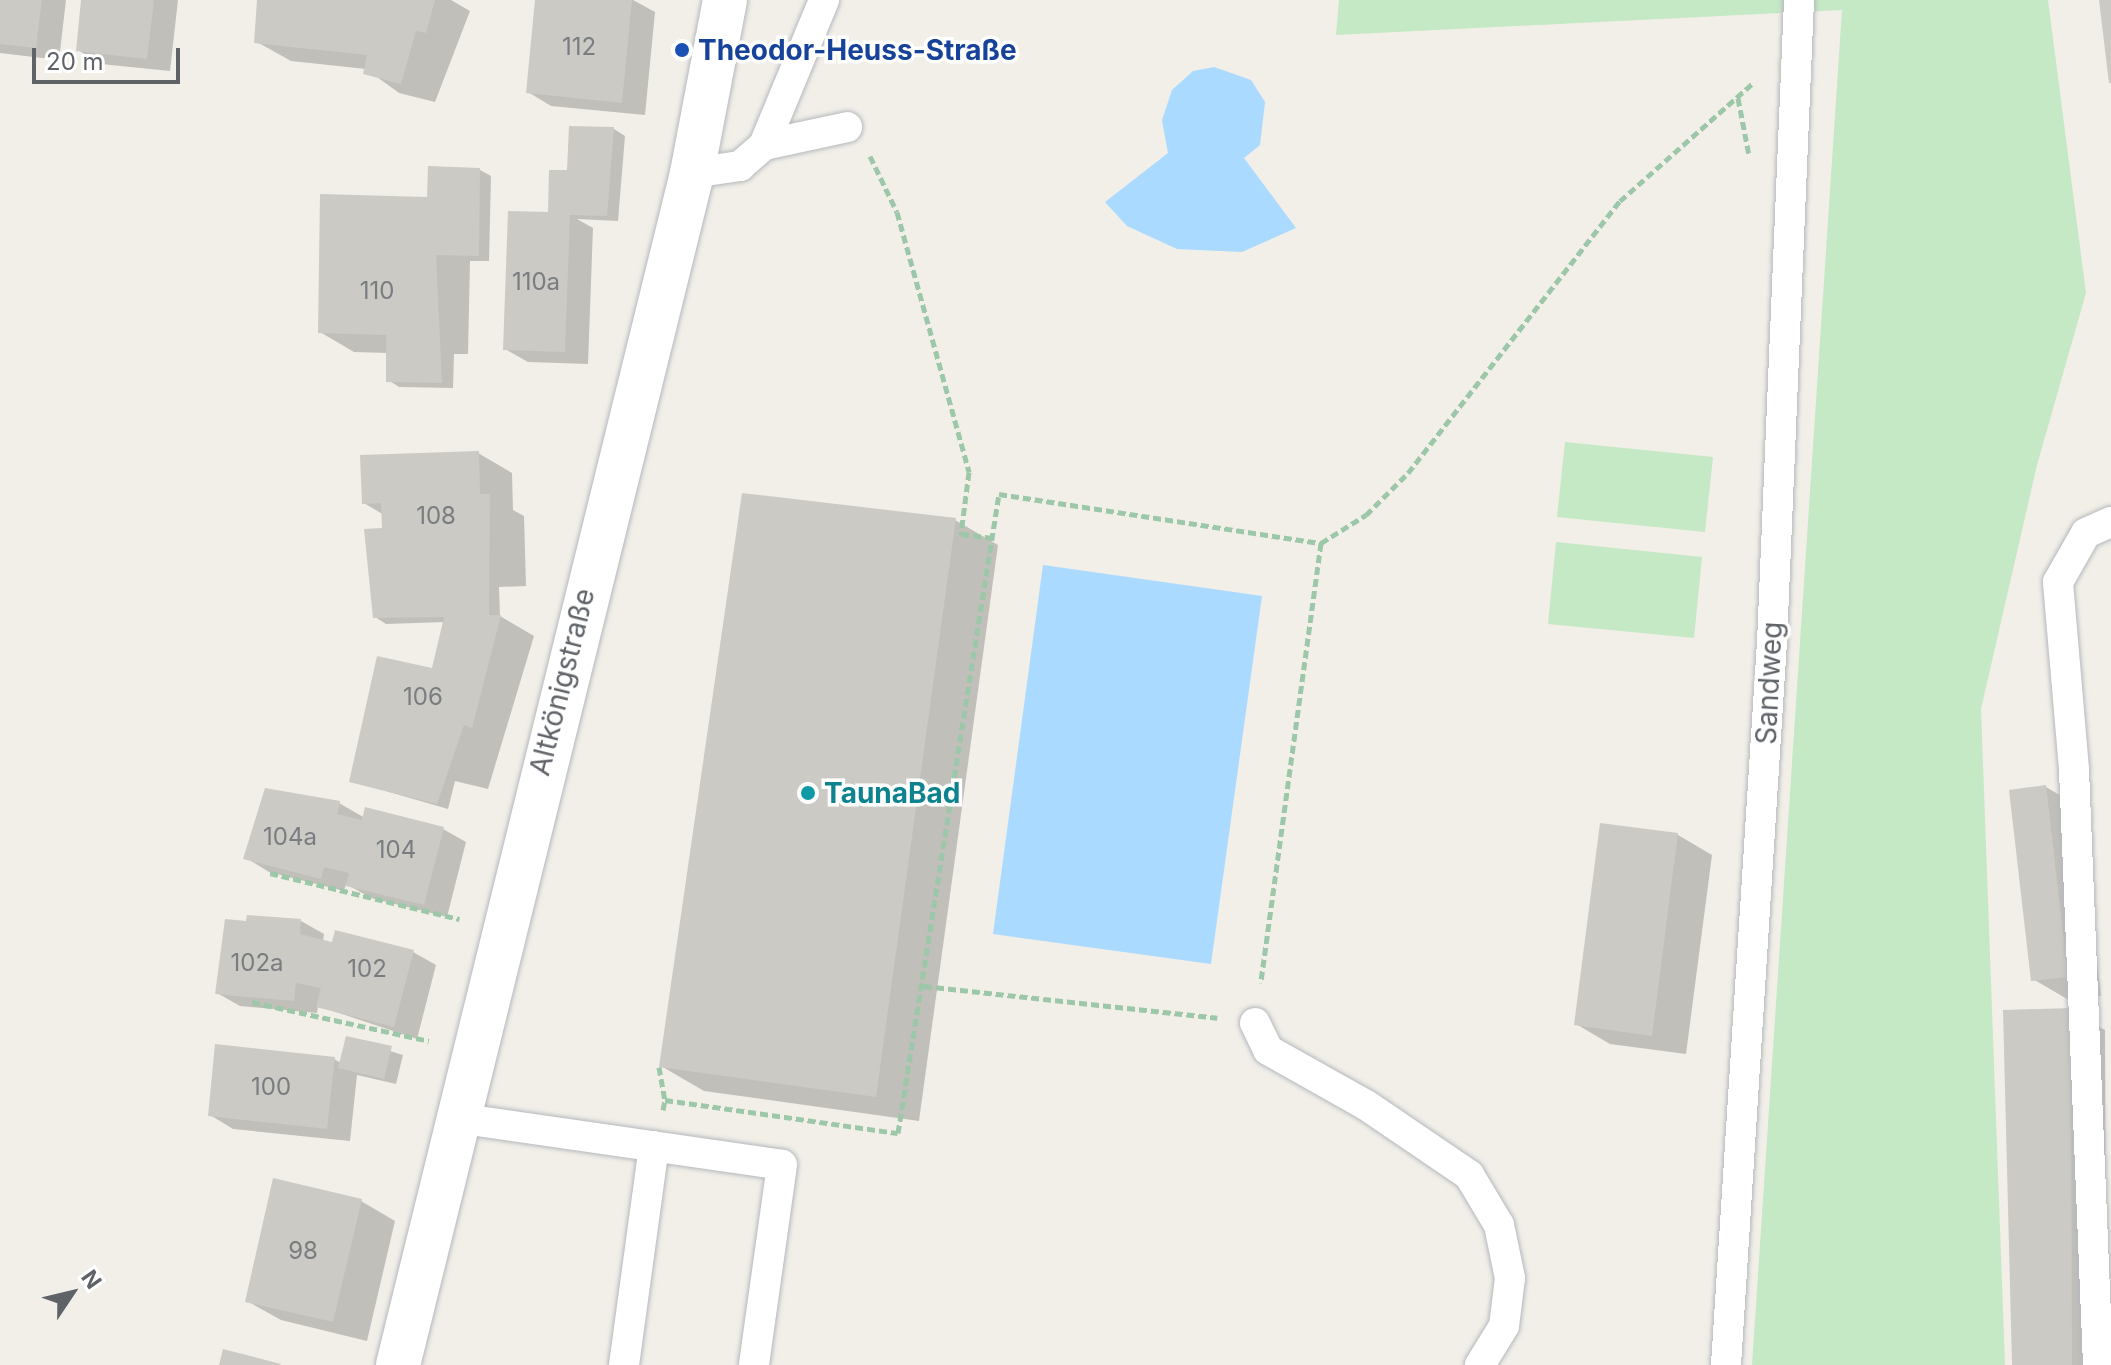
<!DOCTYPE html>
<meta charset="utf-8">
<style>
body{margin:0}
#map{position:relative;width:2111px;height:1365px;overflow:hidden;background:#f1efe8;font-family:Inter,sans-serif}
div>[style]{position:absolute}
.green>*{inset:0;background:#c5e8c5}
.water>*{inset:0;background:#aadaff}
.shadow>*{inset:0;background:#0003}
.building>*{inset:0;background:#cccac5}
.path>*{height:5px;margin-top:-2.5px;transform-origin:0;background:repeating-linear-gradient(90deg,#9cc7a9 0 8px,transparent 0 12px)}
.roads{filter:drop-shadow(0 0 2px #b5b8bc) drop-shadow(0 0 2px #b5b8bc)}
.service>*{height:30px;margin:-15px;padding:0 15px;transform-origin:15px;border-radius:15px;background:#fff}
.tertiary>*{height:44px;margin:-22px;padding:0 22px;transform-origin:22px;border-radius:22px;background:#fff}
.dots>*{width:22px;height:22px;translate:-50% -50%;box-sizing:border-box;border:4px solid #fff;border-radius:50%}
span{translate:-50% -50%;white-space:nowrap;text-align:center;line-height:1.15;-webkit-text-stroke:7px #fff;paint-order:stroke}
.number-label{font-size:24px;color:#7a7d7f}
.number-label span{-webkit-text-stroke-width:0}
.transit-label{font-size:28px;color:#164399;font-weight:700}
.left{translate:0 -50%;text-align:left}
.street-label{font-size:28px;color:#5f6368}
.culture-label{font-size:28px;color:#0d838f;font-weight:700}
.north{position:absolute;left:32px;top:1253px;width:80px;height:80px;-webkit-text-stroke:6px #fff;paint-order:stroke;rotate:55deg;font-size:22px;font-weight:700;line-height:32px;text-align:center;color:#5f6368}
.north::after{content:'';display:block;margin:auto;width:28px;height:36px;background:#5f6368;clip-path:polygon(50% 0,100% 100%,50% 72%,0 100%)}
.scale{position:absolute;left:32px;top:48px;width:148px;height:36px;box-sizing:border-box;border:4px solid #5f6368;border-top:0;padding-left:10px;font-size:24px;line-height:28px;white-space:nowrap;color:#5f6368;-webkit-text-stroke:6px #fff;paint-order:stroke}
</style>
<div id="map">
<div class="green">
<div style="clip-path:polygon(1339px 0,2048px 0,2086px 293px,2037px 465px,1981px 709px,2005px 1365px,1752px 1365px,1842px 10px,1336px 35px)"></div>
<div style="clip-path:polygon(1565px 442px,1713px 457px,1705px 532px,1557px 517px)"></div>
<div style="clip-path:polygon(1556px 542px,1702px 557px,1694px 638px,1548px 624px)"></div>
</div>
<div class="water">
<div style="clip-path:polygon(1214px 67px,1251px 80px,1265px 102px,1260px 145px,1244px 158px,1296px 228px,1242px 252px,1177px 249px,1127px 226px,1105px 202px,1168px 153px,1162px 120px,1172px 90px,1193px 71px)"></div>
<div style="clip-path:polygon(1043px 565px,1262px 596px,1211px 964px,993px 934px)"></div>
</div>
<div class="shadow">
<div style="clip-path:polygon(0 0,66px 0,59px 60px,0 53px)"></div>
<div style="clip-path:polygon(83px 0,178px 0,170px 71px,101px 64px,78px 50px)"></div>
<div style="clip-path:polygon(259px 0,451px 0,470px 11px,435px 102px,399px 93px,366px 69px,291px 61px,257px 42px)"></div>
<div style="clip-path:polygon(537px 0,633px 0,655px 12px,645px 115px,551px 106px,528px 92px)"></div>
<div style="clip-path:polygon(614px 129px,625px 136px,618px 221px,577px 219px,593px 228px,588px 364px,528px 362px,505px 349px,550px 214px,569px 172px)"></div>
<div style="clip-path:polygon(480px 170px,491px 176px,489px 261px,470px 261px,468px 354px,454px 354px,453px 388px,399px 387px,388px 380px,388px 353px,354px 352px,320px 332px,429px 199px)"></div>
<div style="clip-path:polygon(478px 453px,512px 473px,513px 510px,524px 516px,526px 586px,499px 587px,500px 616px,534px 636px,488px 789px,455px 781px,448px 809px,351px 781px,434px 670px,445px 622px,386px 624px,375px 617px,366px 530px,385px 530px,384px 515px,364px 503px)"></div>
<div style="clip-path:polygon(955px 520px,998px 545px,919px 1121px,704px 1091px,661px 1066px)"></div>
<div style="clip-path:polygon(2046px 787px,2080px 807px,2101px 996px,2067px 999px,2033px 979px)"></div>
<div style="clip-path:polygon(339px 803px,365px 818px,443px 829px,466px 842px,447px 917px,371px 898px,346px 884px,344px 891px,269px 872px,246px 858px)"></div>
<div style="clip-path:polygon(1602px 825px,1678px 835px,1712px 855px,1686px 1054px,1610px 1044px,1576px 1024px)"></div>
<div style="clip-path:polygon(301px 921px,324px 934px,323px 942px,413px 952px,436px 965px,417px 1039px,318px 1006px,317px 1013px,240px 1006px,217px 993px)"></div>
<div style="clip-path:polygon(2071px 1010px,2105px 1030px,2106px 1365px,2014px 1365px)"></div>
<div style="clip-path:polygon(347px 1038px,403px 1055px,396px 1084px,357px 1075px,350px 1141px,233px 1129px,210px 1115px,334px 1059px,341px 1063px)"></div>
<div style="clip-path:polygon(361px 1201px,395px 1221px,367px 1341px,281px 1320px,247px 1301px)"></div>
</div>
<div class="building">
<div style="clip-path:polygon(0 0,42px 0,36px 48px,0 44px)"></div>
<div style="clip-path:polygon(81px 0,154px 0,147px 59px,76px 51px)"></div>
<div style="clip-path:polygon(257px 0,435px 0,426px 33px,416px 31px,401px 84px,363px 74px,367px 55px,254px 43px)"></div>
<div style="clip-path:polygon(535px 0,632px 0,622px 103px,526px 93px)"></div>
<div style="clip-path:polygon(2099px 0,2111px 0,2111px 83px,2109px 83px)"></div>
<div style="clip-path:polygon(569px 126px,614px 127px,607px 216px,570px 215px,565px 352px,503px 350px,508px 211px,548px 212px,549px 170px,567px 170px)"></div>
<div style="clip-path:polygon(428px 166px,480px 168px,479px 256px,436px 255px,442px 383px,386px 382px,386px 335px,318px 333px,320px 194px,427px 197px)"></div>
<div style="clip-path:polygon(479px 451px,480px 494px,490px 494px,489px 615px,501px 615px,472px 728px,464px 725px,437px 804px,349px 782px,377px 656px,432px 668px,444px 617px,373px 618px,364px 529px,382px 528px,381px 503px,362px 504px,360px 455px)"></div>
<div style="clip-path:polygon(742px 493px,956px 518px,876px 1097px,659px 1067px)"></div>
<div style="clip-path:polygon(2046px 785px,2068px 977px,2031px 981px,2009px 790px)"></div>
<div style="clip-path:polygon(265px 788px,340px 801px,337px 814px,362px 820px,365px 807px,444px 827px,424px 905px,346px 886px,349px 873px,324px 867px,321px 879px,243px 859px)"></div>
<div style="clip-path:polygon(1600px 823px,1678px 833px,1652px 1036px,1574px 1025px)"></div>
<div style="clip-path:polygon(247px 915px,301px 919px,300px 934px,332px 942px,335px 930px,414px 950px,394px 1027px,316px 1007px,321px 988px,296px 983px,294px 1001px,215px 994px,225px 919px,246px 921px)"></div>
<div style="clip-path:polygon(2071px 1008px,2072px 1365px,2012px 1365px,2003px 1010px)"></div>
<div style="clip-path:polygon(346px 1036px,392px 1046px,384px 1079px,338px 1068px)"></div>
<div style="clip-path:polygon(215px 1044px,335px 1057px,327px 1129px,208px 1116px)"></div>
<div style="clip-path:polygon(273px 1178px,362px 1199px,333px 1322px,245px 1302px)"></div>
<div style="clip-path:polygon(223px 1349px,281px 1364px,280px 1365px,219px 1365px)"></div>
</div>
<div class="path">
<div style="left:1738px;top:98px;width:58px;rotate:79.1deg"></div>
<div style="left:870px;top:156px;width:62px;rotate:64.3deg"></div>
<div style="left:897px;top:212px;width:270px;rotate:74.5deg"></div>
<div style="left:969px;top:472px;width:63px;rotate:97.4deg"></div>
<div style="left:961px;top:534px;width:32px;rotate:7deg"></div>
<div style="left:1321px;top:543px;width:53px;rotate:-31.9deg"></div>
<div style="left:1366px;top:515px;width:59px;rotate:-45deg"></div>
<div style="left:1408px;top:473px;width:345px;rotate:-52.1deg"></div>
<div style="left:1620px;top:201px;width:178px;rotate:-41.6deg"></div>
<div style="left:270px;top:873px;width:195px;rotate:13.7deg"></div>
<div style="left:924px;top:986px;width:295px;rotate:6.2deg"></div>
<div style="left:252px;top:1002px;width:181px;rotate:12.4deg"></div>
<div style="left:659px;top:1067px;width:34px;rotate:80deg"></div>
<div style="left:663px;top:1110px;width:10px;rotate:-79deg"></div>
<div style="left:665px;top:1100px;width:235px;rotate:8.1deg"></div>
<div style="left:898px;top:1133px;width:647px;rotate:-81.02deg"></div>
<div style="left:999px;top:494px;width:326px;rotate:8.7deg"></div>
<div style="left:1321px;top:543px;width:444px;rotate:97.8deg"></div>
</div>
<div class="roads">
<div class="service">
<div style="left:764px;top:145px;width:85px;rotate:-12.2deg"></div>
<div style="left:692px;top:173px;width:49px;rotate:-8.3deg"></div>
<div style="left:740px;top:166px;width:32px;rotate:-41deg"></div>
<div style="left:764px;top:145px;width:157px;rotate:-67.5deg"></div>
<div style="left:1255px;top:1023px;width:30px;rotate:64deg"></div>
<div style="left:1268px;top:1050px;width:112px;rotate:29.3deg"></div>
<div style="left:1366px;top:1105px;width:125px;rotate:34.2deg"></div>
<div style="left:1469px;top:1175px;width:58px;rotate:59deg"></div>
<div style="left:1499px;top:1225px;width:54px;rotate:78.3deg"></div>
<div style="left:1510px;top:1278px;width:48px;rotate:97.1deg"></div>
<div style="left:1504px;top:1326px;width:46px;rotate:121.6deg"></div>
<div style="left:457px;top:1118px;width:328px;rotate:8.2deg"></div>
<div style="left:782px;top:1165px;width:202px;rotate:98deg"></div>
<div style="left:624px;top:1365px;width:221px;rotate:-82.2deg"></div>
<div style="left:1726px;top:1365px;width:724px;rotate:-86.36deg"></div>
<div style="left:1772px;top:642px;width:643px;rotate:-87.59deg"></div>
<div style="left:2098px;top:1365px;width:596px;rotate:-92.31deg"></div>
<div style="left:2074px;top:769px;width:188px;rotate:-94.9deg"></div>
<div style="left:2058px;top:582px;width:56px;rotate:-60.3deg"></div>
<div style="left:2086px;top:533px;width:27px;rotate:-24deg"></div>
</div>
<div class="tertiary">
<div style="left:398px;top:1365px;width:1228px;rotate:-76.14deg"></div>
<div style="left:692px;top:173px;width:176px;rotate:-79.2deg"></div>
</div>
</div>
<div class="dots">
<div style="left:682px;top:50px;background:#1a4fb4"></div>
<div style="left:808px;top:793px;background:#0f9aa8"></div>
</div>
<div class="number-label">
<span style="left:579px;top:47px">112</span>
<span style="left:536px;top:282px">110a</span>
<span style="left:377px;top:291px">110</span>
<span style="left:436px;top:516px">108</span>
<span style="left:423px;top:697px">106</span>
<span style="left:290px;top:837px">104a</span>
<span style="left:396px;top:850px">104</span>
<span style="left:257px;top:963px">102a</span>
<span style="left:367px;top:969px">102</span>
<span style="left:271px;top:1087px">100</span>
<span style="left:303px;top:1251px">98</span>
</div>
<div class="transit-label">
<span class="left" style="left:698px;top:50px">Theodor-Heuss-Straße</span>
</div>
<div class="street-label">
<span style="left:562px;top:682px;rotate:-76deg">Altkönigstraße</span>
<span style="left:1769px;top:683px;rotate:-87deg">Sandweg</span>
</div>
<div class="culture-label">
<span class="left" style="left:824px;top:793px">TaunaBad</span>
</div>
<div class="north">N</div>
<div class="scale">20 m</div>
</div>
